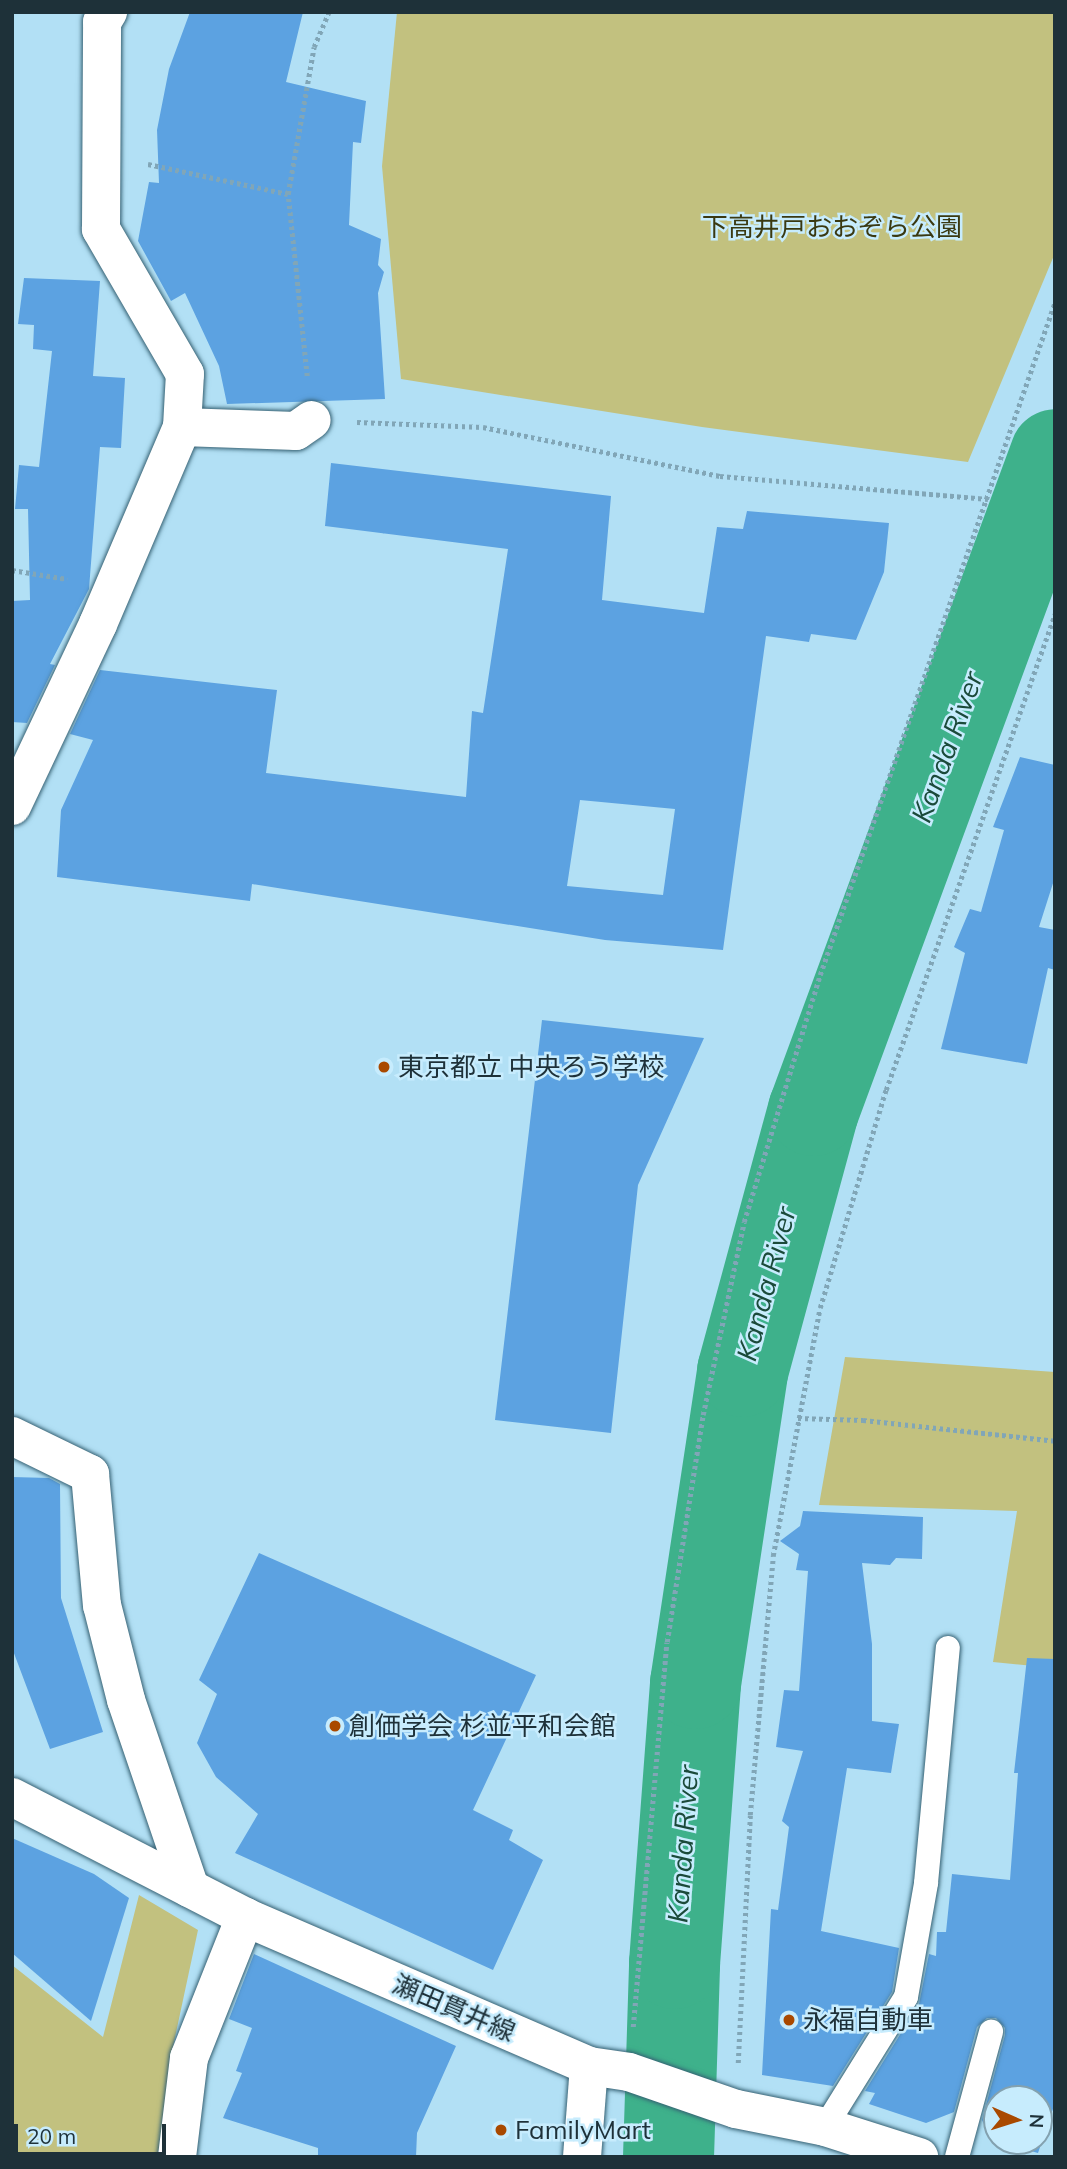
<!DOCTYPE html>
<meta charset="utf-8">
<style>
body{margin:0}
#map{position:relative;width:1067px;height:2169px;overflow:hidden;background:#b2e0f5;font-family:Mulish,"Noto Sans JP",sans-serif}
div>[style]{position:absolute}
.green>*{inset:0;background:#c2c17f}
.river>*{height:91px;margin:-45.5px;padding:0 45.5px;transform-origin:45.5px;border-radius:45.5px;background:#3eb18b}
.building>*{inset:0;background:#5ca2e1}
.path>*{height:4.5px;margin-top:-2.25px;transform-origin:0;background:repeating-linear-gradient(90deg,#81a6b7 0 3.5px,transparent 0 7px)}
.roads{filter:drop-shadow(0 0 2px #366173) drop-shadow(0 0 2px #366173)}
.lane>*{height:24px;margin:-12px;padding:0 12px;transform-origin:12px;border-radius:12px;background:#fff}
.street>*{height:38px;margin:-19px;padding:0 19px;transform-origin:19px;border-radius:19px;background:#fff}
.secondary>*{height:38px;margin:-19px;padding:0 19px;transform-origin:19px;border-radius:19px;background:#fff}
.dots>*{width:19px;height:19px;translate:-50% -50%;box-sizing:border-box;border:4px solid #c7ecfd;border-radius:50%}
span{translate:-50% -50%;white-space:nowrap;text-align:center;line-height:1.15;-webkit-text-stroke:5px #c7ecfd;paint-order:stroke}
.park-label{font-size:26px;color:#3a3911}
.poi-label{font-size:26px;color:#1e3139}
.left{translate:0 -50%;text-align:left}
.street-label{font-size:26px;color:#1e3139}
.water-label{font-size:28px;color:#1b4a3a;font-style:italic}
.frame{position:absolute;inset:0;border:14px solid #1e3139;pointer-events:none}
.north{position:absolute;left:983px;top:2085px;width:70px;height:70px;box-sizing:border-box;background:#c7ecfd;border:2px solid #83a1af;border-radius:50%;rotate:93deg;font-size:19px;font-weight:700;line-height:28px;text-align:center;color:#1e3139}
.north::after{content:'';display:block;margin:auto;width:24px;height:32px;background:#a94900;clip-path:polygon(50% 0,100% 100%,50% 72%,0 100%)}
.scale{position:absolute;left:14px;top:2124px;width:152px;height:32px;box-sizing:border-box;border:4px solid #1e3139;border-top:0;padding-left:9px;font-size:21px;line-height:24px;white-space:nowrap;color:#1e3139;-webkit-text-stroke:5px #c7ecfd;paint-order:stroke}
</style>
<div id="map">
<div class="green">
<div style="clip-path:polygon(397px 12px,1055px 12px,1055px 253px,968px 462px,702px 427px,401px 379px,382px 166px)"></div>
<div style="clip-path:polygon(845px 1357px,1055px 1372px,1055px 1668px,993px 1662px,1017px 1511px,819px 1505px)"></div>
<div style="clip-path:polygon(139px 1895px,198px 1930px,171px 2056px,158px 2157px,12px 2157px,12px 1965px,103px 2037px)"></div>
</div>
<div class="river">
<div style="left:668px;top:2157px;width:194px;rotate:-88.2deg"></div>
<div style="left:674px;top:1963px;width:281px;rotate:-85.7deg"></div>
<div style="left:695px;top:1683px;width:316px;rotate:-81.4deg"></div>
<div style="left:742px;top:1371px;width:270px;rotate:-74.8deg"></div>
<div style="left:813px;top:1110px;width:699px;rotate:-69.75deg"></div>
</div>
<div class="building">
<div style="clip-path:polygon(190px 12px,303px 12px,286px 82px,366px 101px,361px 143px,353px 142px,349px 225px,381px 239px,378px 265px,384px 272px,378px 293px,385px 399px,227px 404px,219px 366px,185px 293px,171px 301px,138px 241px,149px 182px,159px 183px,157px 130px,169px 69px)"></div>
<div style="clip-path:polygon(24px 278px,100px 281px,93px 376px,125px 378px,121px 448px,100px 447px,89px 589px,50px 664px,55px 665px,27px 723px,12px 722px,12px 601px,30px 600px,28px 509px,15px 509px,19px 465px,39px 467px,52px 351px,33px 349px,34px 325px,18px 324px)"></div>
<div style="clip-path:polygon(evenodd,331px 463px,611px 496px,602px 600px,704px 613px,717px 527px,743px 529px,747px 511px,889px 523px,884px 572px,856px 640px,811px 634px,809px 642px,766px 636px,723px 950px,605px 940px,252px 884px,250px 901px,57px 877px,61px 810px,93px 740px,70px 734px,100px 670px,277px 690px,266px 773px,466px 797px,472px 711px,483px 713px,508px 549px,325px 526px,331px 463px,580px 800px,675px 809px,663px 895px,567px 886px,580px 800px)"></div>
<div style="clip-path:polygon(1020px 757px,1055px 765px,1055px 877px,1039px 927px,1055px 930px,1055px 970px,1048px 968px,1027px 1064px,941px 1049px,965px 953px,954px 947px,970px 909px,981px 912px,1004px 830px,993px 827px)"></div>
<div style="clip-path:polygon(542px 1020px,704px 1038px,638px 1185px,611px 1433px,495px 1420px)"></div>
<div style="clip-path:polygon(12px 1477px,49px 1478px,60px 1484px,61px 1598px,103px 1732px,50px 1749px,12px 1648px)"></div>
<div style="clip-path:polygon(803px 1511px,923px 1517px,922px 1559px,896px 1558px,890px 1565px,862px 1563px,872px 1644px,872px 1721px,899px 1724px,891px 1773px,847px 1768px,821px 1931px,899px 1948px,892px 1992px,833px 2086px,762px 2075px,771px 1909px,778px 1910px,789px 1827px,782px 1821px,803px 1751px,776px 1747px,784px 1690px,799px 1691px,808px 1571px,796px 1570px,799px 1554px,780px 1541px,800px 1526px)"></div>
<div style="clip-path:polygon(259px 1553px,536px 1675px,473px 1810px,513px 1830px,509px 1840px,543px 1860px,493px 1970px,235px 1853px,258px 1814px,216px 1777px,197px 1743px,217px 1694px,199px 1680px)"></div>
<div style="clip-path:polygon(evenodd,1027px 1658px,1055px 1659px,1055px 2103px,1038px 2153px,992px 2140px,982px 2120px,1005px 2035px,1005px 2028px,996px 2018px,987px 2018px,977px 2027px,954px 2112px,926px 2123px,869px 2104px,875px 2093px,865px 2091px,919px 2004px,929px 1954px,936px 1956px,937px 1932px,946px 1932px,952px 1874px,1010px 1880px,1018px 1773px,1014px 1773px,1027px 1658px,997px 2099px,1039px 2099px,1039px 2141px,997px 2141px,997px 2099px)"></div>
<div style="clip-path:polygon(12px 1838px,94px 1874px,129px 1898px,91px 2021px,12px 1953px)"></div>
<div style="clip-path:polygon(254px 1954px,456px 2046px,417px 2133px,416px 2157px,318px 2157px,318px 2148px,223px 2118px,242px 2073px,236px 2071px,252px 2028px,229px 2019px)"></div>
</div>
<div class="path">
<div style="left:148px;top:164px;width:143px;rotate:12.1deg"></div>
<div style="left:307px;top:376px;width:183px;rotate:-96deg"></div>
<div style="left:288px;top:194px;width:149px;rotate:-80deg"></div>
<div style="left:314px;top:47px;width:38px;rotate:-67deg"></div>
<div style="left:357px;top:422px;width:126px;rotate:2.3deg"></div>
<div style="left:483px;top:427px;width:242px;rotate:11.7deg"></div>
<div style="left:720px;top:476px;width:269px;rotate:4.9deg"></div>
<div style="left:12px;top:570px;width:56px;rotate:9.3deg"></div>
<div style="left:798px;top:1418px;width:65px;rotate:1.8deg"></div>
<div style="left:863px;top:1420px;width:193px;rotate:6.2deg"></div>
<div style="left:633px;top:2027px;width:386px;rotate:-85deg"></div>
<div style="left:667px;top:1642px;width:230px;rotate:-81deg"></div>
<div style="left:703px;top:1415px;width:197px;rotate:-78deg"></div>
<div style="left:744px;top:1222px;width:258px;rotate:-72.9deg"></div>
<div style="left:820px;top:975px;width:713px;rotate:-70.75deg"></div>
<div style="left:738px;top:2063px;width:248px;rotate:-87.2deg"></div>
<div style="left:750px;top:1815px;width:260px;rotate:-84.9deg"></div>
<div style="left:773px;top:1556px;width:252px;rotate:-79.3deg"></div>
<div style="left:820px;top:1308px;width:228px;rotate:-73.2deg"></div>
<div style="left:886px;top:1090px;width:505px;rotate:-70.45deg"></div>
</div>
<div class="roads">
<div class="lane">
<div style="left:825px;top:2127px;width:153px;rotate:-58.1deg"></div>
<div style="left:906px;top:1997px;width:116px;rotate:-80deg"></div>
<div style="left:926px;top:1883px;width:236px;rotate:-84.7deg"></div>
<div style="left:957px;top:2157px;width:130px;rotate:-74.8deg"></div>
</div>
<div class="street">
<div style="left:182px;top:427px;width:114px;rotate:2deg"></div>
<div style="left:296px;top:431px;width:19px;rotate:-35deg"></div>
<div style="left:12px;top:806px;width:201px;rotate:-64.7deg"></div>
<div style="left:98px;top:624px;width:214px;rotate:-66.9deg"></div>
<div style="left:182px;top:427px;width:53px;rotate:-86.8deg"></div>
<div style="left:185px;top:374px;width:168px;rotate:-120.1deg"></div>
<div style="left:101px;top:229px;width:207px;rotate:-89.7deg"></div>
<div style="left:102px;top:22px;width:12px;rotate:-59deg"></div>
<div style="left:12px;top:1436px;width:87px;rotate:26deg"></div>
<div style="left:90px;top:1474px;width:132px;rotate:84.8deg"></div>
<div style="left:102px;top:1605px;width:98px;rotate:75.8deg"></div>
<div style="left:126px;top:1700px;width:199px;rotate:71.2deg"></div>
<div style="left:177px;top:2157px;width:100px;rotate:-83.1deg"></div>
<div style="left:189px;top:2058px;width:152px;rotate:-68.3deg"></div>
<div style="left:582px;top:2157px;width:91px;rotate:-85.6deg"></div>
</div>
<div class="secondary">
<div style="left:12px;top:1797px;width:262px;rotate:27.2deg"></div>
<div style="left:245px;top:1917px;width:375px;rotate:23.4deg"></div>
<div style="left:589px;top:2066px;width:40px;rotate:8.5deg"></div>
<div style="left:629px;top:2072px;width:113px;rotate:19.1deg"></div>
<div style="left:736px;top:2109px;width:91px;rotate:11.4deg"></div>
<div style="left:825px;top:2127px;width:99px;rotate:17.7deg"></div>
</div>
</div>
<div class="dots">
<div style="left:384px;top:1067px;background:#a94900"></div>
<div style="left:335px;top:1726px;background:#a94900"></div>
<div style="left:789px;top:2020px;background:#a94900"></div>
<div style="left:501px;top:2130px;background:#a94900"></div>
</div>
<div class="park-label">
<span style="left:832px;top:227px">下高井戸おおぞら公園</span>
</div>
<div class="poi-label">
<span class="left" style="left:398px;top:1067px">東京都立 中央ろう学校</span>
<span class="left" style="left:349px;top:1726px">創価学会 杉並平和会館</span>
<span class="left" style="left:803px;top:2020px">永福自動車</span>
<span class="left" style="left:515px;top:2130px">FamilyMart</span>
</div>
<div class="street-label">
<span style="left:454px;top:2008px;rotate:23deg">瀬田貫井線</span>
</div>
<div class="water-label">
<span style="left:947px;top:747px;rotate:-70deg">Kanda River</span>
<span style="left:766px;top:1284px;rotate:-75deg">Kanda River</span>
<span style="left:683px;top:1844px;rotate:-86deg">Kanda River</span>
</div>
<div class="frame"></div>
<div class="north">N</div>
<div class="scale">20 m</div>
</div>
